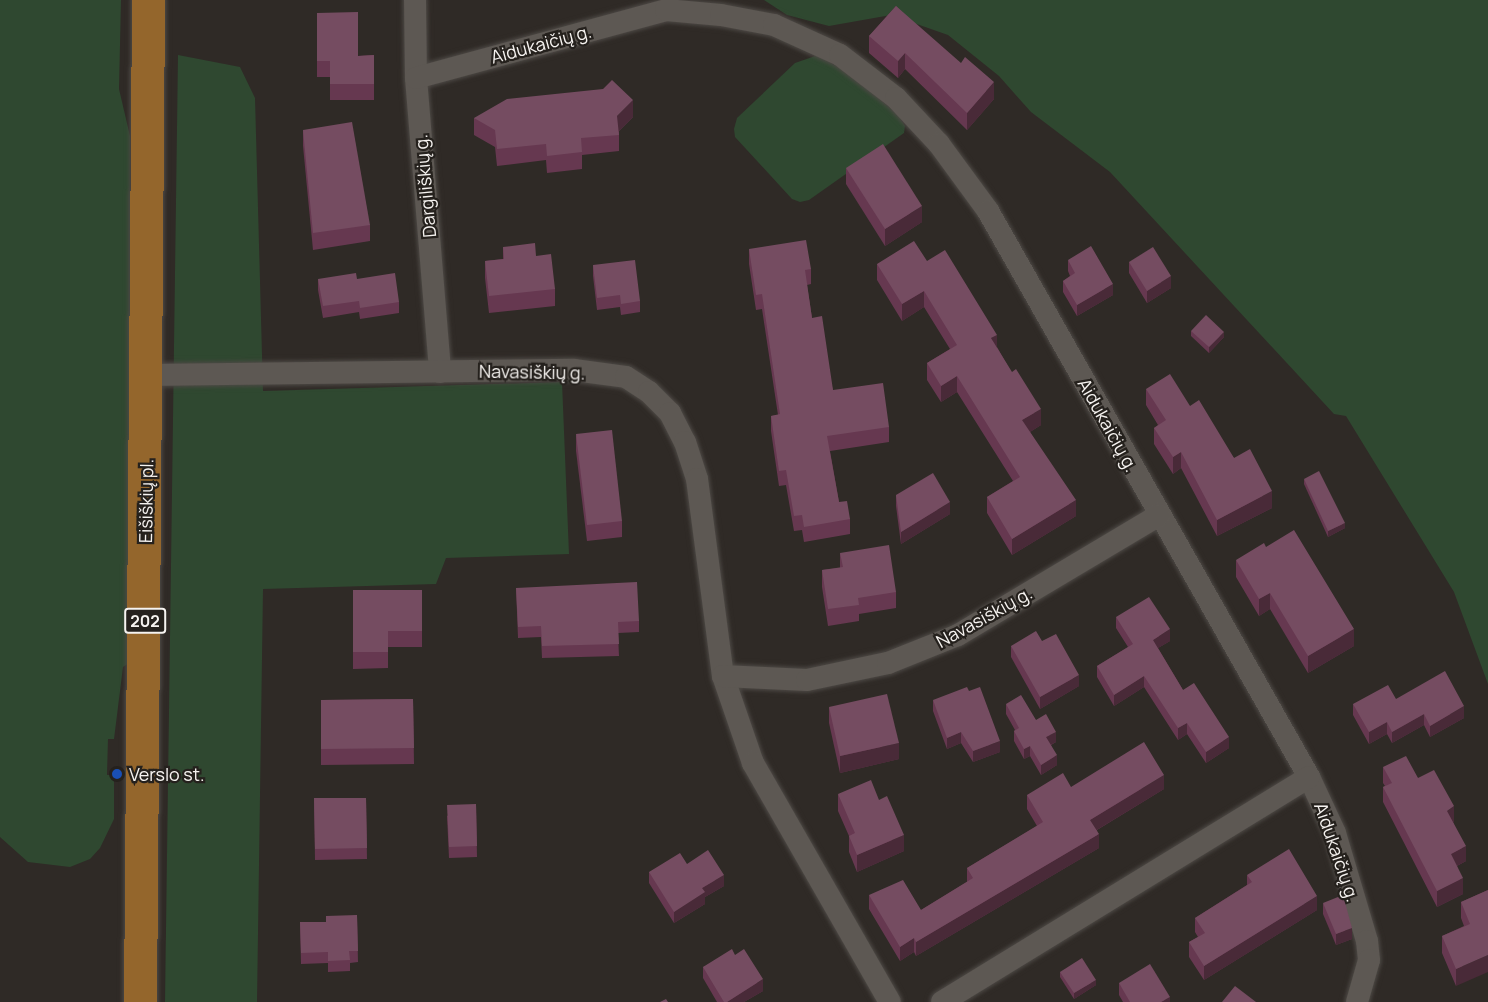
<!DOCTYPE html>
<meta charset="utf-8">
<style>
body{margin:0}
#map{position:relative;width:1488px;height:1002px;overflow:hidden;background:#2f2a26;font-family:Manrope,sans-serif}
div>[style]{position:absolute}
.green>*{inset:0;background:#2f4830}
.roads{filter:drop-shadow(0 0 2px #4d4945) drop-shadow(0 0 2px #4d4945)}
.street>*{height:22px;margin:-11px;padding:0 11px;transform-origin:11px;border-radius:11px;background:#5d5853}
.primary>*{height:33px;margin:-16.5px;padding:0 16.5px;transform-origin:16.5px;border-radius:16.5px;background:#94662c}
.wall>*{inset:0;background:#663850}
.shaded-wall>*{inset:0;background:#492a38}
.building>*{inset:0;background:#754c61}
.dots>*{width:16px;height:16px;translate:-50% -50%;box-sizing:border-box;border:3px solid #25211d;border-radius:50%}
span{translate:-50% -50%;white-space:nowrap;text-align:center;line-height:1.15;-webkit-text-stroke:4.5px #25211d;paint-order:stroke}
.shield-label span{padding:2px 4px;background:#25211d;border:2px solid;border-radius:4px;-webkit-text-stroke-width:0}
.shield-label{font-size:16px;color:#f6f3f0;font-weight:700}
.street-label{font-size:18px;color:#f6f3f0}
.poi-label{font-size:18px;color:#f6f3f0}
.left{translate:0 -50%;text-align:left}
</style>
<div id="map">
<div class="green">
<div style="clip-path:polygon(0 0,121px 0,119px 89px,130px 136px,129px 663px,123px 667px,114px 739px,108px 739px,107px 775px,114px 775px,114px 819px,100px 848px,90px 859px,70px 867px,28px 862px,0 837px)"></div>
<div style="clip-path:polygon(764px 0,1488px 0,1488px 684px,1454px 592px,1346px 416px,1334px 414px,1110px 172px,1031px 112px,999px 76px,948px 35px,891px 15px,829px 26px,787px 15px)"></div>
<div style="clip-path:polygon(178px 55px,240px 67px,255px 98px,263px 391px,562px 382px,569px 554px,446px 558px,436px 584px,263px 589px,257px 1002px,165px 1002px)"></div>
<div style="clip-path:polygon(818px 55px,854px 77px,898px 115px,905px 126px,904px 133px,809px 200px,800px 202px,792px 199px,735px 137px,734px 129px,737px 118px,795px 63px)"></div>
</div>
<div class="roads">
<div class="street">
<div style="left:415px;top:0;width:78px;rotate:89.3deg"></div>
<div style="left:416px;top:78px;width:295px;rotate:85.3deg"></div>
<div style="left:416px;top:78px;width:259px;rotate:-15.2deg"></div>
<div style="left:666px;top:10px;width:55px;rotate:5.2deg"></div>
<div style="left:721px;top:15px;width:54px;rotate:10.7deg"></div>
<div style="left:774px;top:25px;width:72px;rotate:24.4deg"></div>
<div style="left:840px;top:55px;width:71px;rotate:37.5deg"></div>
<div style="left:896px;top:98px;width:63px;rotate:46.9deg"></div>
<div style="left:939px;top:144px;width:83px;rotate:53.8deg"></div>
<div style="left:988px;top:211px;width:651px;rotate:60.44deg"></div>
<div style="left:1309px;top:777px;width:62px;rotate:65.1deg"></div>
<div style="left:1335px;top:833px;width:113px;rotate:73.5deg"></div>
<div style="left:1367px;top:941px;width:19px;rotate:84deg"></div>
<div style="left:1369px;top:960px;width:44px;rotate:105.9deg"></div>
<div style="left:147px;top:375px;width:427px;rotate:-0.7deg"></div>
<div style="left:574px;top:370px;width:52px;rotate:7.7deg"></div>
<div style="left:626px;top:377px;width:27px;rotate:33deg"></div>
<div style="left:649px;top:392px;width:30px;rotate:45deg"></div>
<div style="left:670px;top:413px;width:33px;rotate:63deg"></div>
<div style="left:685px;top:442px;width:39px;rotate:72deg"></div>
<div style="left:697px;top:479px;width:199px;rotate:82.5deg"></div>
<div style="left:723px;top:676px;width:92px;rotate:71deg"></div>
<div style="left:753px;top:763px;width:275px;rotate:60.2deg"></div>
<div style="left:723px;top:676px;width:84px;rotate:2.7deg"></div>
<div style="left:807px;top:680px;width:83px;rotate:-11.9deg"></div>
<div style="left:888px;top:663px;width:75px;rotate:-21.8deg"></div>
<div style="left:958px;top:635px;width:234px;rotate:-30.8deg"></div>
<div style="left:942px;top:1002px;width:430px;rotate:-31.5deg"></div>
</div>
<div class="primary">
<div style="left:140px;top:1002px;width:1002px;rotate:-89.54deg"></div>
</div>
</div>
<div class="wall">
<div style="clip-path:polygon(896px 6px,994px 99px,967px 130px,905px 69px,898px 78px,869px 53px,869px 36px)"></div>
<div style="clip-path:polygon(317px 13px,358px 56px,374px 55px,374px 100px,330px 100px,330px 77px,317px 77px)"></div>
<div style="clip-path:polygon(633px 117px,619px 131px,619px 151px,582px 155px,582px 169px,547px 173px,546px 160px,497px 166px,495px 147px,474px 135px,474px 118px)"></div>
<div style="clip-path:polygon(303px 130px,370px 225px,370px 241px,313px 250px,303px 146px)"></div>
<div style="clip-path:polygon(846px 168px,922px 222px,885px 246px,846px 184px)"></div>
<div style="clip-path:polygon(503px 247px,536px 256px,555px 289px,555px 306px,489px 313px,485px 278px,485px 261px,503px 259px)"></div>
<div style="clip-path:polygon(749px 249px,811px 269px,811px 284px,807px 285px,812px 318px,833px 390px,889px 427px,889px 442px,830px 451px,839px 502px,850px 519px,850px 534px,804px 542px,802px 530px,794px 531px,786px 485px,779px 486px,771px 431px,771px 416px,778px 415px,762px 309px,756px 310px,749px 264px)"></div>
<div style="clip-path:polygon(1068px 260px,1113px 295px,1077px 316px,1063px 292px,1063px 281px,1070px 276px,1068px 271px)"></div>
<div style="clip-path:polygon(927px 261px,997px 347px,1041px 425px,1030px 432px,1076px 516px,1012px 555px,987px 513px,987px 497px,1013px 481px,957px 392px,941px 402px,927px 380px,927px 363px,950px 349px,924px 307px,902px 321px,877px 280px,877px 264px)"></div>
<div style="clip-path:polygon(1129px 262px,1171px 288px,1147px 303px,1129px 273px)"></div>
<div style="clip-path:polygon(593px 265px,640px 301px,640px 312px,621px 315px,620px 307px,597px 310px,593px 276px)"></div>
<div style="clip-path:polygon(318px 279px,357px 279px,399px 302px,399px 313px,360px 319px,359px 312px,323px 318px,318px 290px)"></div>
<div style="clip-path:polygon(1191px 331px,1224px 337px,1209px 353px,1191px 336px)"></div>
<div style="clip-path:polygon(1146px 389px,1190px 406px,1234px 458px,1272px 508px,1217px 536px,1181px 468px,1173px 474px,1154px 444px,1154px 428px,1158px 425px,1146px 405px)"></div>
<div style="clip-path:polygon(576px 434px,622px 521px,622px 537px,587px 541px,576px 451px)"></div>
<div style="clip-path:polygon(1304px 479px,1345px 528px,1328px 537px,1304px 484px)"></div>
<div style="clip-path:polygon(896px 495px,950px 514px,901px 544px,896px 506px)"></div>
<div style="clip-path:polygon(840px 553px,896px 592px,896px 608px,859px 614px,859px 621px,828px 626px,822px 587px,822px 570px,840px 568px)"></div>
<div style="clip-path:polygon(1236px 560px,1354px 646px,1308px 673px,1270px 609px,1259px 616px,1236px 577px)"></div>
<div style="clip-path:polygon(516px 588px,639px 621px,639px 632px,618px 633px,619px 656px,542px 658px,541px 637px,518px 638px)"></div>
<div style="clip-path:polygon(353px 590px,422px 590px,422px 647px,388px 647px,388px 668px,353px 669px)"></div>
<div style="clip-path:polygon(1116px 617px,1170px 641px,1158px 648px,1183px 690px,1229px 748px,1206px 763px,1187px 734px,1178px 740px,1144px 687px,1114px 706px,1097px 677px,1097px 666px,1128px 647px,1116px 628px)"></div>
<div style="clip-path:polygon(1042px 641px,1079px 686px,1040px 709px,1011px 657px,1011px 646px)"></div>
<div style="clip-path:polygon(413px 699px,414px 764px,321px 765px,321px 700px)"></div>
<div style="clip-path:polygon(1396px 699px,1464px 718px,1430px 737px,1424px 725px,1392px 743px,1387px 734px,1369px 744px,1353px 715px,1353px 704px)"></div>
<div style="clip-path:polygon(933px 700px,1000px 752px,973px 762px,961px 743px,947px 749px,933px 711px)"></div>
<div style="clip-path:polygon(1006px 704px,1036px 720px,1056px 742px,1051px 745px,1057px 765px,1041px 775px,1030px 756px,1024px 759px,1014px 741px,1014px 731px,1015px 730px,1006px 714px)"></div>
<div style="clip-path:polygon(829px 707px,899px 759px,840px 773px,829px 723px)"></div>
<div style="clip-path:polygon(1383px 767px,1418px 778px,1454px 822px,1453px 822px,1466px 861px,1457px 866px,1463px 894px,1437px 907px,1383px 802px,1383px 787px,1385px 786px,1383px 783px)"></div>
<div style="clip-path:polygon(1071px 787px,1164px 789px,1097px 830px,1099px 848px,916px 956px,914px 952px,900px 961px,869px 909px,869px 895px,921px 910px,967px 882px,967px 868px,1037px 826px,1027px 809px,1027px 795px)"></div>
<div style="clip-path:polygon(838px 794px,904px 851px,857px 872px,849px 852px,849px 836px,838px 811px)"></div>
<div style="clip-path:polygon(314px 798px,366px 798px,367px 859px,315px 860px)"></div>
<div style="clip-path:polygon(476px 804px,477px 857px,449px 858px,447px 816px)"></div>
<div style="clip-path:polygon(687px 864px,724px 886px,705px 897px,705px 904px,674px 923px,649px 883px,649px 872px)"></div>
<div style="clip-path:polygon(1247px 875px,1317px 910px,1204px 980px,1189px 957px,1189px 942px,1198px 937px,1195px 932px,1195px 918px,1247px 885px)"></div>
<div style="clip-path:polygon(1488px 890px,1456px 986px,1442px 953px,1442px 936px,1464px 926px,1461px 918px,1461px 902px)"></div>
<div style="clip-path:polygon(1323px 903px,1352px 939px,1336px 945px,1323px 914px)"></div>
<div style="clip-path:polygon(357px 915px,358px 962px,350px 963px,350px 971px,328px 972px,328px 963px,301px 964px,300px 922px,326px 922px)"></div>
<div style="clip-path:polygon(735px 955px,763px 991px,744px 1002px,717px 1002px,703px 978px,703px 967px)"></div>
<div style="clip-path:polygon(1060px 972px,1096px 985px,1074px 999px,1060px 977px)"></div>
<div style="clip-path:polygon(1119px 983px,1170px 1002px,1123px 1002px,1119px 995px)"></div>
</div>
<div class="shaded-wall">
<div style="clip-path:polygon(905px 53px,905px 69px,898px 78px,898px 61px)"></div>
<div style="clip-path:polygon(994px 82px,994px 99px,967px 130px,967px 113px)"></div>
<div style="clip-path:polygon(633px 100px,633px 117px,617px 133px,617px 116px)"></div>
<div style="clip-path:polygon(922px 206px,922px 222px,885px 246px,885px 229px)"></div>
<div style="clip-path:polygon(1171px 276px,1171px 288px,1147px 303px,1147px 291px)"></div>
<div style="clip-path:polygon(1113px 284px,1113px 295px,1077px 316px,1077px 305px)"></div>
<div style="clip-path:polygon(924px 291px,924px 307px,902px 321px,902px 304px)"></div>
<div style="clip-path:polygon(1224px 332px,1224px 337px,1209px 353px,1209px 347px)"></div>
<div style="clip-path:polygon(997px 335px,997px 351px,991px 338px)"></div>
<div style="clip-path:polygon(957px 376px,957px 392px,941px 402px,941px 386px)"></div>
<div style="clip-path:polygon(1041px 409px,1041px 425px,1022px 437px,1022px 420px)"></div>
<div style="clip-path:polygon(1181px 452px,1181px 468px,1173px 474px,1173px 457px)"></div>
<div style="clip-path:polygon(1272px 491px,1272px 508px,1217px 536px,1217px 520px)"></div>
<div style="clip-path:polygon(1076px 500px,1076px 516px,1012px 555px,1012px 539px)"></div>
<div style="clip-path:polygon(950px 502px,950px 514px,901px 544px,901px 532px)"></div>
<div style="clip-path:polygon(1345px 523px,1345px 528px,1328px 537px,1328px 531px)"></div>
<div style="clip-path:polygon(1270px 593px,1270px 609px,1259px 616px,1259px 599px)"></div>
<div style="clip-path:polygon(1170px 629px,1170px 641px,1153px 651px,1153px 640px)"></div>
<div style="clip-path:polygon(1354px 629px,1354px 646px,1308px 673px,1308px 656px)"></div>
<div style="clip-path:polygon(1079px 675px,1079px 686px,1040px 709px,1040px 697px)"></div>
<div style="clip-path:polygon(1144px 676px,1144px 687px,1114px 706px,1114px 695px)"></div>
<div style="clip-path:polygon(1464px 706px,1464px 718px,1430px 737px,1430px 726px)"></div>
<div style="clip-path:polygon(1424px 714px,1424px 725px,1392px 743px,1392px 732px)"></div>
<div style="clip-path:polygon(1387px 722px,1387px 734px,1369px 744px,1369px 732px)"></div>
<div style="clip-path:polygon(1187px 723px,1187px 734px,1178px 740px,1178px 728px)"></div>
<div style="clip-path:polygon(961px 732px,961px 743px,947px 749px,947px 738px)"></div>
<div style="clip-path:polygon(1056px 732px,1056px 742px,1046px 747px,1046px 737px)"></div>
<div style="clip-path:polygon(1229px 737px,1229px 748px,1206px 763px,1206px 752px)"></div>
<div style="clip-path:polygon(1000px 741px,1000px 752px,973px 762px,973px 751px)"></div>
<div style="clip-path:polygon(899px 743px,899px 759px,840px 773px,840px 756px)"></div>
<div style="clip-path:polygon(1030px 746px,1030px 756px,1024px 759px,1024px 749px)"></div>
<div style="clip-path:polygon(1057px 755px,1057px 765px,1041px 775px,1041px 765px)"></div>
<div style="clip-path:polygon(1164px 775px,1164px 789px,1090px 834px,1090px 820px)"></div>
<div style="clip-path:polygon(1454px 806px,1454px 822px,1447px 826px,1447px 811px)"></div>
<div style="clip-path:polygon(1099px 834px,1099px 848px,916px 956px,916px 942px)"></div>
<div style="clip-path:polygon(904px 835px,904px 851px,857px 872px,857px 855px)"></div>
<div style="clip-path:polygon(1466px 846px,1466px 861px,1451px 869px,1451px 854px)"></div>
<div style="clip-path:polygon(724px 875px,724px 886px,705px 897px,705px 904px,674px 923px,674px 912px,702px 888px)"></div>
<div style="clip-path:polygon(1463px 878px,1463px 894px,1437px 907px,1437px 891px)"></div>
<div style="clip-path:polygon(1317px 896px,1317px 910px,1204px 980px,1204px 966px)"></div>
<div style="clip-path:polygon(1352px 928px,1352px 939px,1336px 945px,1336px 934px)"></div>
<div style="clip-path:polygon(914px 938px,914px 952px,900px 961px,900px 947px)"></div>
<div style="clip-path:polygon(1488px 955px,1488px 972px,1456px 986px,1456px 969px)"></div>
<div style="clip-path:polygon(763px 979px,763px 991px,744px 1002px,727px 1002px)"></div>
<div style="clip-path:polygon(1096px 980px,1096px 985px,1074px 999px,1074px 993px)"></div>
<div style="clip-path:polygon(1170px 997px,1170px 1002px,1161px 1002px)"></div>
</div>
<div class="building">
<div style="clip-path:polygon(896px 6px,961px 63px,965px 57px,994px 82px,967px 113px,905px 53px,898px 61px,869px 36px)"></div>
<div style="clip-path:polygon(358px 12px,358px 56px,374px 55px,374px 84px,330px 84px,330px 61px,317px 61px,317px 13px)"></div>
<div style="clip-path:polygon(612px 80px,633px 100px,617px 116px,619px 135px,581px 138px,582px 152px,547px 156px,546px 144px,497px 149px,495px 130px,474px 118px,507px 99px,603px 89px)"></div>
<div style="clip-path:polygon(352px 122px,370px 225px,313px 233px,303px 130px)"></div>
<div style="clip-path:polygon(883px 144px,922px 206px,885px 229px,846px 168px)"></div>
<div style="clip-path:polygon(806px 240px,811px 269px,805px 270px,812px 318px,822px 316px,833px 390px,883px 383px,889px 427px,827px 436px,839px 502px,847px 501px,850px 519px,804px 527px,802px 515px,794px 516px,786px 470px,779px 471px,771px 416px,780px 414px,762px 294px,756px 295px,749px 249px)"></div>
<div style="clip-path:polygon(914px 241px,927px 261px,945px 250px,997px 335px,991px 338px,1012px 372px,1016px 369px,1041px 409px,1022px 420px,1076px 500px,1012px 539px,987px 497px,1020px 477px,957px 376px,941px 386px,927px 363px,957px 345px,924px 291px,902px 304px,877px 264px)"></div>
<div style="clip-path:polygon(535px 243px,536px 256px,551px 254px,555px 289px,489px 296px,485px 261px,504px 259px,503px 247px)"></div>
<div style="clip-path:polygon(1091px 246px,1113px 284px,1077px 305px,1063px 281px,1075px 273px,1068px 260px)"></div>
<div style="clip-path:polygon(1153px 247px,1171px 276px,1147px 291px,1129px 262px)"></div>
<div style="clip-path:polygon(635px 260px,640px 301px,621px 304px,620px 295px,597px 298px,593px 265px)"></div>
<div style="clip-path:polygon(356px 273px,357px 279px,395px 273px,399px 302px,360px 308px,359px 301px,323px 306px,318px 279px)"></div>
<div style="clip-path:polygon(1206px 315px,1224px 332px,1209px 347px,1191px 331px)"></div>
<div style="clip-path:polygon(1170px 374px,1190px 406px,1199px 400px,1234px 458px,1250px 449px,1272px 491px,1217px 520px,1181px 452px,1173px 457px,1154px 428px,1166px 420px,1146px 389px)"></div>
<div style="clip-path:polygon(612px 430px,622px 521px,587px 525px,576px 434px)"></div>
<div style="clip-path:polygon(1319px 471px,1345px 523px,1328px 531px,1304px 479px)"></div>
<div style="clip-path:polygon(933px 473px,950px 502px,901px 532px,896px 495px)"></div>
<div style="clip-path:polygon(1294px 530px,1354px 629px,1308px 656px,1270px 593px,1259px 599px,1236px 560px,1264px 543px,1266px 547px)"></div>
<div style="clip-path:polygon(889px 545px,896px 592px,858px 598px,859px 605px,828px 609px,822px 570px,843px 567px,840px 553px)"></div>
<div style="clip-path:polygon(637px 582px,639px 621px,618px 622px,619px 644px,542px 646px,541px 626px,518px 627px,516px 588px)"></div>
<div style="clip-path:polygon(353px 590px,422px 590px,422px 631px,388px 631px,388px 652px,353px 652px)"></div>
<div style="clip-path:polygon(1149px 597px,1170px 629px,1153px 640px,1183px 690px,1194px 683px,1229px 737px,1206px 752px,1187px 723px,1178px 728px,1144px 676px,1114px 695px,1097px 666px,1133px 644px,1116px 617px)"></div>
<div style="clip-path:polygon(1036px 631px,1042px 641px,1056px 634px,1079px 675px,1040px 697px,1011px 646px)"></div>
<div style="clip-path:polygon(1445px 671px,1464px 706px,1430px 726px,1424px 714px,1392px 732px,1387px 722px,1369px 732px,1353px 704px,1388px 685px,1396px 699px)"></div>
<div style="clip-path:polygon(967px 687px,969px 691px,980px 687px,1000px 741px,973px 751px,961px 732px,947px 738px,933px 700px)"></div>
<div style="clip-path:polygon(887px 694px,899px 743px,840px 756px,829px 707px)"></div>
<div style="clip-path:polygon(1021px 695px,1036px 720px,1046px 714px,1056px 732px,1046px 737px,1057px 755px,1041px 765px,1030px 746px,1024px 749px,1014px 731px,1019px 728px,1006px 704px)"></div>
<div style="clip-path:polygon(413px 699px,414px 748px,321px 749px,321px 700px)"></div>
<div style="clip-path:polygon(1144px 742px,1164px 775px,1090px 820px,1099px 834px,916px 942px,914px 938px,900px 947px,869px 895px,903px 880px,921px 910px,973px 878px,967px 868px,1043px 822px,1027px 795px,1063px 773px,1071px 787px)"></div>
<div style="clip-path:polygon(1406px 756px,1418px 778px,1434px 770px,1454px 806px,1447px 811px,1466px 846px,1451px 854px,1463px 878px,1437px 891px,1383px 787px,1392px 783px,1383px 767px)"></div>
<div style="clip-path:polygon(871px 780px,879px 800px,887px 796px,904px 835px,857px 855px,849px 836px,855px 833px,838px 794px)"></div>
<div style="clip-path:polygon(314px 798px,366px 798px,367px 848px,315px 849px)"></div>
<div style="clip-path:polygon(476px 804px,477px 846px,449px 847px,447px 805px)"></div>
<div style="clip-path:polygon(1289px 849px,1317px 896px,1204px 966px,1189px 942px,1205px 933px,1195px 918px,1252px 882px,1247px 875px)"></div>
<div style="clip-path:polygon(708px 850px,724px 875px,702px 888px,705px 892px,674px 912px,649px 872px,680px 853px,687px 864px)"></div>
<div style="clip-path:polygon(1488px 890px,1488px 955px,1456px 969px,1442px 936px,1470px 924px,1461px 902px)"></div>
<div style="clip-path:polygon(1343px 895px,1352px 928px,1336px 934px,1323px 903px)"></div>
<div style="clip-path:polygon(357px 915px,358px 951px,349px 951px,350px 960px,328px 961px,328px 952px,301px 953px,300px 922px,326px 922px,326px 916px)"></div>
<div style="clip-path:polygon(732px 949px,735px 955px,744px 949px,763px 979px,727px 1002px,724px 1002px,703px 967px)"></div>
<div style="clip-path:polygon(1082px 958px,1096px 980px,1074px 993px,1060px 972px)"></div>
<div style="clip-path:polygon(1150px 964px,1170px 997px,1161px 1002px,1130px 1002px,1119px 983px)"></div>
<div style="clip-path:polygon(1235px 986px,1256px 1002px,1222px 1002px)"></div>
<div style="clip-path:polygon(666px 999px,668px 1002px,660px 1002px)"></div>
</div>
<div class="dots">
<div style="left:117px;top:774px;background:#1a4fb4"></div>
</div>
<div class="shield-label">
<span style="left:145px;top:621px">202</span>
</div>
<div class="street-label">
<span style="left:541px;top:44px;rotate:-15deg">Aidukaičių g.</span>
<span style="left:425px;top:186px;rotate:-95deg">Dargiliškių g.</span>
<span style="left:532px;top:372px;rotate:1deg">Navasiškių g.</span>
<span style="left:1108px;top:425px;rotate:61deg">Aidukaičių g.</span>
<span style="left:146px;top:501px;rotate:-89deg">Eišiškių pl.</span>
<span style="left:984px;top:617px;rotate:-29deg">Navasiškių g.</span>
<span style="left:1337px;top:852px;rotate:71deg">Aidukaičių g.</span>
</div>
<div class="poi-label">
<span class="left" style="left:129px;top:774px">Verslo st.</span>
</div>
</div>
